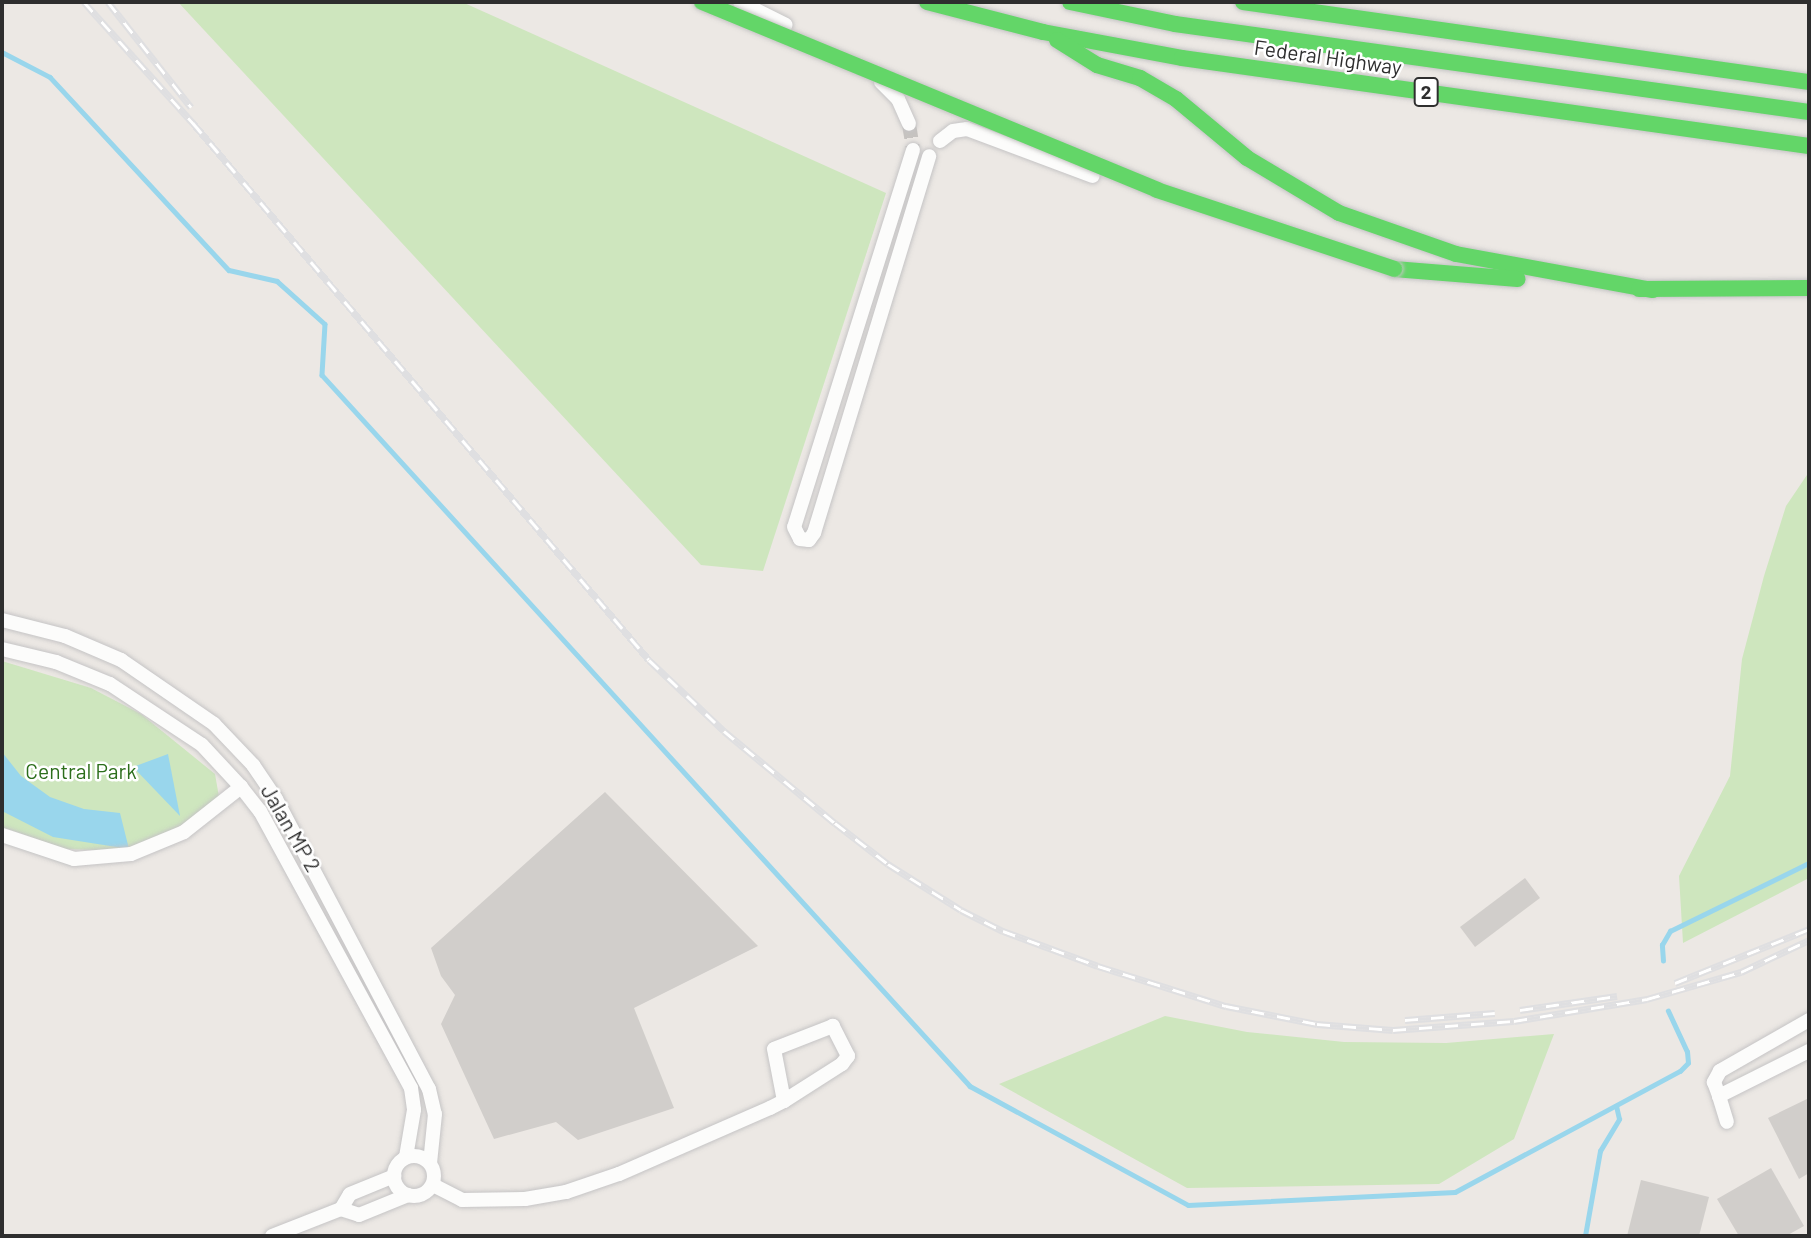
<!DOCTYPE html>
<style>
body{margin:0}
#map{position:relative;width:1811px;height:1238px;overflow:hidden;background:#ece8e4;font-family:Barlow,sans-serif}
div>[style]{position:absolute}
.green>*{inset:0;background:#cee6be}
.water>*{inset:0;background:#99d6ec}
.stream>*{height:4.5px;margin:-2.25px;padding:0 2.25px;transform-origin:2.25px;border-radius:2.25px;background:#99d6ec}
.building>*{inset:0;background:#d1cecb}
.street-tunnel>*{height:14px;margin-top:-7px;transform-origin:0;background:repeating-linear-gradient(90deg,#c6c3c0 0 14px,transparent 0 21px)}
.roads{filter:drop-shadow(0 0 2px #c5c4c5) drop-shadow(0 0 2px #c5c4c5)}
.street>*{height:14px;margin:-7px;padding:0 7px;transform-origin:7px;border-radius:7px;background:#fcfcfb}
.street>.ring{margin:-7px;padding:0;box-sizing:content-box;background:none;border:14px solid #fcfcfb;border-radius:50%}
.fast>*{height:16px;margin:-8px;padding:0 8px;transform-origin:8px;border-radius:8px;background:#63d668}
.rail>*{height:7px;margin-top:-3.5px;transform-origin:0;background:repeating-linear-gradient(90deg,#fff 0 13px,#dfdfe1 0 26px);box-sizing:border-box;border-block:2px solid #dfdfe1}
.bridges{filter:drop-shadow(0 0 2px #c6c5c4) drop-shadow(0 0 2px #c6c5c4)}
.fast-bridge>*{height:16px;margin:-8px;padding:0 8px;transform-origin:8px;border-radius:8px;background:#63d668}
span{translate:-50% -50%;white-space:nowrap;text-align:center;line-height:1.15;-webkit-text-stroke:5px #fff;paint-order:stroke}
.shield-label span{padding:2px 5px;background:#fff;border:2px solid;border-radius:5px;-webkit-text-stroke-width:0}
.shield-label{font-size:19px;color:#2e2e2e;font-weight:700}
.street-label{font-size:21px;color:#2e2e2e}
.park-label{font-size:21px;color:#2c6e1b}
.frame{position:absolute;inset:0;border:4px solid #2e2e2e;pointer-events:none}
</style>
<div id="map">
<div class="green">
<div style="clip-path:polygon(178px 2px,462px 2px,886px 193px,763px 571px,701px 565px)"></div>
<div style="clip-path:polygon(1809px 472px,1809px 878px,1683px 943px,1679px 876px,1730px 776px,1742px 659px,1764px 576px,1786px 506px)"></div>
<div style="clip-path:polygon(2px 661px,91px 688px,141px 714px,215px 774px,219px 797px,167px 836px,128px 851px,65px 849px,2px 827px)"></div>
<div style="clip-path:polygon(1165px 1016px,1247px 1032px,1344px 1042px,1446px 1043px,1554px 1034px,1514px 1139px,1439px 1184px,1187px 1188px,999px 1084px)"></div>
</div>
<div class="water">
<div style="clip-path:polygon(2px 752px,21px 776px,50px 797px,84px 809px,120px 813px,129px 849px,53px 837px,2px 811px)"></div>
<div style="clip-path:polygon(168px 754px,180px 816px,133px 767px)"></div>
</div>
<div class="stream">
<div style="left:2px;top:52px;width:54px;rotate:27.5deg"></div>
<div style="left:50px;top:77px;width:263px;rotate:47.2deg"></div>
<div style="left:229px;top:270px;width:49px;rotate:12.9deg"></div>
<div style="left:277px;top:281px;width:64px;rotate:41.9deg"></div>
<div style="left:325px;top:324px;width:51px;rotate:93.4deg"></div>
<div style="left:322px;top:375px;width:962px;rotate:47.65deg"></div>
<div style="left:970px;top:1086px;width:248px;rotate:28.6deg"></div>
<div style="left:1188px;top:1205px;width:267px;rotate:-2.8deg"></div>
<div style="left:1455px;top:1192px;width:255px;rotate:-28.3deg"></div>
<div style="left:1680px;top:1071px;width:11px;rotate:-45deg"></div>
<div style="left:1688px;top:1063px;width:11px;rotate:-95deg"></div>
<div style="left:1687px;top:1052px;width:45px;rotate:-114.9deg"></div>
<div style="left:1663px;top:961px;width:16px;rotate:-94deg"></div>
<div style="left:1662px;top:945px;width:16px;rotate:-60deg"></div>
<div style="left:1670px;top:931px;width:155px;rotate:-26.1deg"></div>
<div style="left:1585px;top:1236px;width:86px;rotate:-80deg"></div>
<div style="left:1600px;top:1151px;width:37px;rotate:-59deg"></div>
<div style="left:1619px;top:1119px;width:13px;rotate:-103deg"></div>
</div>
<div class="building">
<div style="clip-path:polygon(605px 792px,758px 946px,634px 1008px,674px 1108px,578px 1140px,556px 1122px,494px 1139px,441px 1024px,455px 995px,441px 976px,431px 948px)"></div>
<div style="clip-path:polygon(1525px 878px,1540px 898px,1475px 947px,1460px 927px)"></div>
<div style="clip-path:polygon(1809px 1098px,1809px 1173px,1799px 1179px,1768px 1118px)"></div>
<div style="clip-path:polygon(1771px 1168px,1804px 1226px,1786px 1236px,1739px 1236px,1717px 1199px)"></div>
<div style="clip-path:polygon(1641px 1180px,1709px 1197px,1699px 1236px,1627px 1236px)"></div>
</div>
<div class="street-tunnel">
<div style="left:909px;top:124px;width:26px;rotate:81deg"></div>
</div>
<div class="roads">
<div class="street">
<div style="left:740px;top:2px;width:51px;rotate:26.6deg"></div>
<div style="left:881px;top:82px;width:24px;rotate:45deg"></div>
<div style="left:898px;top:99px;width:27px;rotate:66deg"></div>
<div style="left:940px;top:141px;width:16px;rotate:-38deg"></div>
<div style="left:953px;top:131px;width:14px;rotate:-8deg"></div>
<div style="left:967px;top:129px;width:134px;rotate:20.5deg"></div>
<div style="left:913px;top:150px;width:395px;rotate:107.5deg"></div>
<div style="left:794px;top:527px;width:13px;rotate:63deg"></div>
<div style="left:800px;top:539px;width:9px;rotate:6deg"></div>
<div style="left:809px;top:540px;width:9px;rotate:-54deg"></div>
<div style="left:814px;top:533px;width:394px;rotate:-73deg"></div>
<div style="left:2px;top:620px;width:65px;rotate:14.3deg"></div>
<div style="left:65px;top:636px;width:61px;rotate:23.2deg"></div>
<div style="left:121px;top:660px;width:113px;rotate:34.5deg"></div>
<div style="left:214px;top:724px;width:57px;rotate:46.4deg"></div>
<div style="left:253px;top:765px;width:41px;rotate:55.9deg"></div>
<div style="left:276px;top:799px;width:328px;rotate:62.2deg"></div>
<div style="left:429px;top:1089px;width:26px;rotate:77deg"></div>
<div style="left:435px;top:1114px;width:49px;rotate:95.8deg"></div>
<div style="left:2px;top:649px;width:56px;rotate:13.5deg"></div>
<div style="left:56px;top:662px;width:58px;rotate:22.2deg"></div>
<div style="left:110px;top:684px;width:110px;rotate:33.5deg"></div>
<div style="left:202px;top:745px;width:57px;rotate:47.1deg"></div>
<div style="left:241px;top:787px;width:31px;rotate:52deg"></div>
<div style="left:260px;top:811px;width:315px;rotate:61.4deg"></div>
<div style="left:411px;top:1088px;width:22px;rotate:82deg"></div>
<div style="left:414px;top:1110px;width:48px;rotate:99.7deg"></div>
<div style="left:2px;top:835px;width:76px;rotate:18.4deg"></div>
<div style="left:74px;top:859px;width:57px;rotate:-5deg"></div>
<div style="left:131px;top:854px;width:57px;rotate:-22.5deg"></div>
<div style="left:184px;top:832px;width:73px;rotate:-38.3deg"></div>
<div style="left:1809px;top:1020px;width:103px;rotate:150.2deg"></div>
<div style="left:1720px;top:1071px;width:13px;rotate:119deg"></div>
<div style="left:1714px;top:1082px;width:15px;rotate:70deg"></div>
<div style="left:1719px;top:1096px;width:101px;rotate:-26.6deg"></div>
<div style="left:1719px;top:1096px;width:27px;rotate:73deg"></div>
<div class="ring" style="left:394px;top:1156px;width:26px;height:26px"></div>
<div style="left:433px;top:1185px;width:33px;rotate:27deg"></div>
<div style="left:462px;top:1200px;width:63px;rotate:-0.9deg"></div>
<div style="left:525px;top:1199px;width:42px;rotate:-9.7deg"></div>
<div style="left:566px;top:1192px;width:56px;rotate:-18.8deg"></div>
<div style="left:619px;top:1174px;width:165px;rotate:-23.6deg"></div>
<div style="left:770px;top:1108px;width:16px;rotate:-27deg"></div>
<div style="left:784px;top:1101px;width:69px;rotate:-32.5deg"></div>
<div style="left:842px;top:1064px;width:10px;rotate:-53deg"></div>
<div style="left:848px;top:1056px;width:34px;rotate:-117deg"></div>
<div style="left:833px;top:1026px;width:63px;rotate:158.7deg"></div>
<div style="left:774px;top:1049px;width:53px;rotate:79.1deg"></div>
<div style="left:341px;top:1209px;width:17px;rotate:-59deg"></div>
<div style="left:350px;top:1194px;width:48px;rotate:-22.2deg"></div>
<div style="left:272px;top:1236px;width:74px;rotate:-21.4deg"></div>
<div style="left:341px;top:1209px;width:19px;rotate:18deg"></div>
<div style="left:359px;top:1215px;width:53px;rotate:-22.2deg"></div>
</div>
<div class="fast">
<div style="left:927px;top:2px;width:120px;rotate:14.5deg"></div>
<div style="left:1043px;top:32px;width:141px;rotate:10.6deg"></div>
<div style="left:1182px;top:58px;width:633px;rotate:7.99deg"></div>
<div style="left:1070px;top:2px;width:107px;rotate:11.8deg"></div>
<div style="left:1175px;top:24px;width:640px;rotate:7.9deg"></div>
<div style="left:1243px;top:2px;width:572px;rotate:8.05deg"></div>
<div style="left:1057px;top:40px;width:47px;rotate:32deg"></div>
<div style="left:1097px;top:65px;width:45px;rotate:16.8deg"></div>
<div style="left:1140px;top:78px;width:42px;rotate:30.3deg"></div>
<div style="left:1176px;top:99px;width:92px;rotate:39.7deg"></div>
<div style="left:1247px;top:158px;width:107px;rotate:30.9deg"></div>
<div style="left:1339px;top:213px;width:124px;rotate:19.3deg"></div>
<div style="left:1456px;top:254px;width:200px;rotate:10.4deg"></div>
<div style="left:1394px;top:269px;width:124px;rotate:4.6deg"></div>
<div style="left:1639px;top:289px;width:170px;rotate:-0.3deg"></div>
</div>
</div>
<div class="rail">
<div style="left:84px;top:2px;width:163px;rotate:48deg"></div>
<div style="left:193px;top:123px;width:704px;rotate:49.66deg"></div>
<div style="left:649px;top:660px;width:103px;rotate:43.4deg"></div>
<div style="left:724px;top:731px;width:144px;rotate:39.7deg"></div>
<div style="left:835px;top:823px;width:67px;rotate:37.7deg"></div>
<div style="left:888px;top:864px;width:86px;rotate:32.2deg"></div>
<div style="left:961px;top:910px;width:47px;rotate:26.6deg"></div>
<div style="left:1003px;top:931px;width:101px;rotate:20.2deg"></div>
<div style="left:1098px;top:966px;width:134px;rotate:17.4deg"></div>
<div style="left:1226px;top:1006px;width:93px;rotate:11.2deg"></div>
<div style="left:1317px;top:1024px;width:76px;rotate:4.5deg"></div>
<div style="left:1393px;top:1030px;width:121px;rotate:-4.3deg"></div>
<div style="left:1514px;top:1021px;width:135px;rotate:-9.4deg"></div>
<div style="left:1647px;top:999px;width:98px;rotate:-16deg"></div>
<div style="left:1741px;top:972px;width:75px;rotate:-25.2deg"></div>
<div style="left:108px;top:2px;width:134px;rotate:51.7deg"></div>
<div style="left:1675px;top:983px;width:144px;rotate:-21.9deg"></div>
<div style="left:1520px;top:1010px;width:98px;rotate:-8.2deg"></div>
<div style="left:1405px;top:1020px;width:90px;rotate:-4.4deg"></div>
</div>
<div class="bridges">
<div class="fast-bridge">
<div style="left:702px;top:2px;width:492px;rotate:22.4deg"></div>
<div style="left:1157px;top:190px;width:250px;rotate:18.4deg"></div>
</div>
</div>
<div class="shield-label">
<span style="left:1426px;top:92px">2</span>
</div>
<div class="street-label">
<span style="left:1328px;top:57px;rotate:8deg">Federal Highway</span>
<span style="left:291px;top:828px;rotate:60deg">Jalan MP 2</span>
</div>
<div class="park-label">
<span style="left:81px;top:771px">Central Park</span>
</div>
<div class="frame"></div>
</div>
